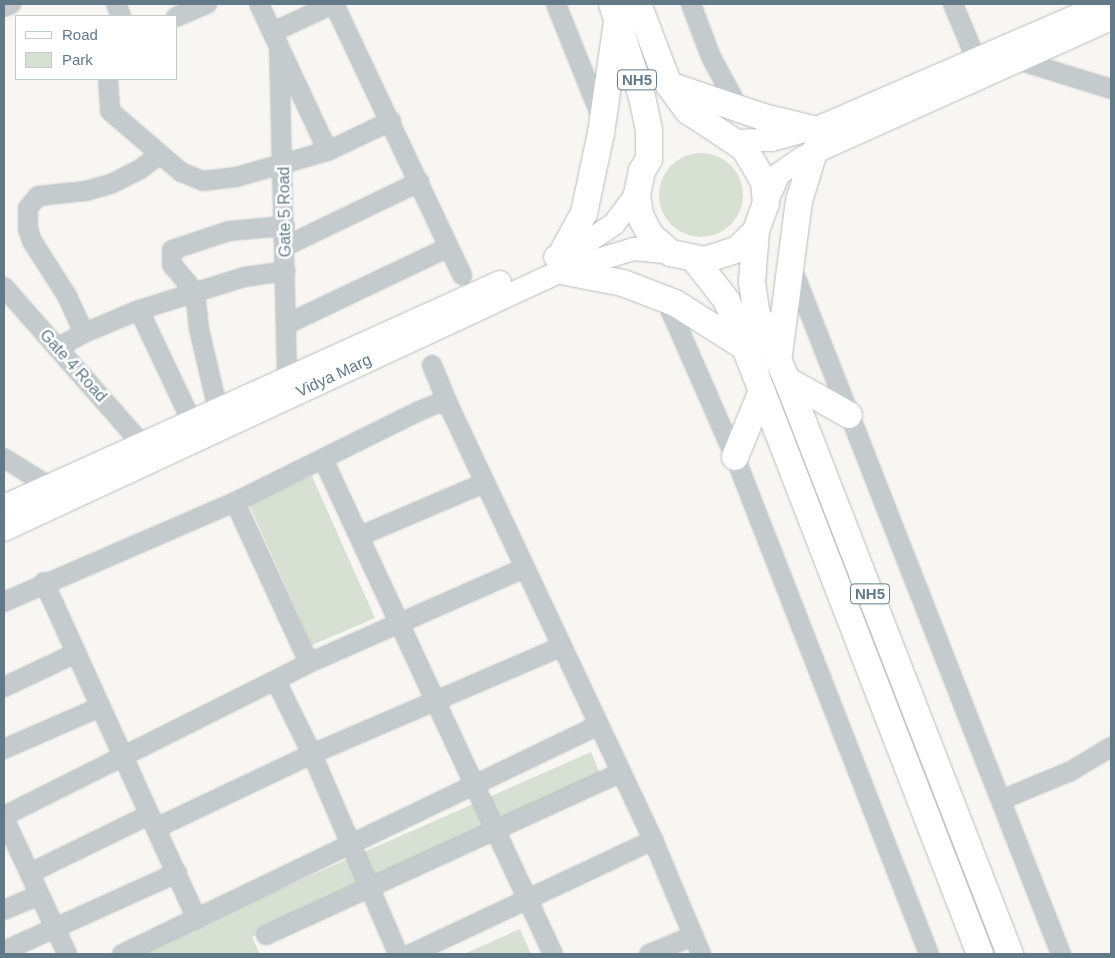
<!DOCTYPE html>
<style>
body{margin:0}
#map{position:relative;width:1115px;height:958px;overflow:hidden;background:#f7f6f2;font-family:Arial,sans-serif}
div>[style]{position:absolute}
.green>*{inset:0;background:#d8dfd3}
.round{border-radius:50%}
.roads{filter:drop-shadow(0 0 1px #b8bdc0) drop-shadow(0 0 1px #b8bdc0)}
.minor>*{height:18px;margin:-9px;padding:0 9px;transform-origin:9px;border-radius:9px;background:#c5cacd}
.major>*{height:22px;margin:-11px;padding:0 11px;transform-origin:11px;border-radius:11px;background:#fff}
.highway>*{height:26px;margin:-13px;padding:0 13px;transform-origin:13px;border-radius:13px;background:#fff}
span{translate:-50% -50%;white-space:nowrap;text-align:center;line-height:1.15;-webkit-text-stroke:5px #fff;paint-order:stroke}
.shield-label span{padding:1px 4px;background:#fff;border:1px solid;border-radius:4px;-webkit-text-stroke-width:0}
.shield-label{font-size:15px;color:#627a87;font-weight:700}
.street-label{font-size:16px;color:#627a87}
.frame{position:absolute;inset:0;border:5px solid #627a87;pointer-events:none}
.legend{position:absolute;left:15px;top:15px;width:162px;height:65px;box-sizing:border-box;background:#fff;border:1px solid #c0cacf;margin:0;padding:6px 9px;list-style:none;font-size:15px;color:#627a87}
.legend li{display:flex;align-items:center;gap:10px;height:25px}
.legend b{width:25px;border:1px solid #c0cacf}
</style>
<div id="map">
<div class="green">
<div class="round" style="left:659px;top:153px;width:84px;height:84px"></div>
<div style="clip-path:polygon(312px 476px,375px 618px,312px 645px,249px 504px)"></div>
<div style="clip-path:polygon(591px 752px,601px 776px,252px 937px,260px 954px,146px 954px,144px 949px)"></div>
<div style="clip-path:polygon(520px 929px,531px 954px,464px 954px)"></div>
</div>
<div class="roads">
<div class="minor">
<div style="left:116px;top:4px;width:13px;rotate:67deg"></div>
<div style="left:259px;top:4px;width:162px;rotate:64.9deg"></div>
<div style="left:334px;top:4px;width:300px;rotate:64.7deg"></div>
<div style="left:556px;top:4px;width:124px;rotate:68.2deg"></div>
<div style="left:691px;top:4px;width:57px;rotate:69.3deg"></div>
<div style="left:711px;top:57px;width:57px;rotate:61.6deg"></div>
<div style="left:953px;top:4px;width:62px;rotate:67.2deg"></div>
<div style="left:4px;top:7px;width:8px;rotate:-23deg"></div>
<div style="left:176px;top:17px;width:34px;rotate:-23deg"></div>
<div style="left:273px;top:32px;width:66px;rotate:-25deg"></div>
<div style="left:279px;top:46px;width:332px;rotate:88.6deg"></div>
<div style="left:1018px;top:54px;width:8px;rotate:67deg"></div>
<div style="left:1021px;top:61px;width:94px;rotate:17.3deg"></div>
<div style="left:108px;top:79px;width:32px;rotate:86deg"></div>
<div style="left:110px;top:111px;width:94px;rotate:40.7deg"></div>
<div style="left:181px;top:172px;width:24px;rotate:22deg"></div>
<div style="left:203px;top:181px;width:33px;rotate:-7deg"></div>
<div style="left:236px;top:177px;width:96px;rotate:-15.8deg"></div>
<div style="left:328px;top:151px;width:70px;rotate:-25.5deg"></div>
<div style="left:286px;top:246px;width:148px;rotate:-25.7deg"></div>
<div style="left:792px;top:268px;width:737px;rotate:68.59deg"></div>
<div style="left:4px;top:287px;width:210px;rotate:48.7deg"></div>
<div style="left:666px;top:300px;width:171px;rotate:66.3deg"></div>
<div style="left:735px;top:457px;width:534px;rotate:68.68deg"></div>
<div style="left:139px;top:310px;width:124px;rotate:64.7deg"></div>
<div style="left:287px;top:324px;width:179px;rotate:-25.4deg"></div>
<div style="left:84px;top:333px;width:41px;rotate:-114.7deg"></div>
<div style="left:67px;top:296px;width:65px;rotate:-122.5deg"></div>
<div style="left:32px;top:241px;width:13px;rotate:-108deg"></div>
<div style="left:28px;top:229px;width:21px;rotate:-90deg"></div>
<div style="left:28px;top:208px;width:16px;rotate:-50deg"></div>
<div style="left:38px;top:196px;width:48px;rotate:-5.9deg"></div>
<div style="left:86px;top:191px;width:26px;rotate:-16deg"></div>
<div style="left:111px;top:184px;width:31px;rotate:-27deg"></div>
<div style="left:139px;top:170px;width:26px;rotate:-37deg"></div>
<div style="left:57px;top:348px;width:31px;rotate:-29deg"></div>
<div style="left:84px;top:333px;width:60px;rotate:-22.7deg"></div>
<div style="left:139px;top:310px;width:110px;rotate:-17.4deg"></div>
<div style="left:244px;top:277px;width:42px;rotate:-8.1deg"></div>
<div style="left:432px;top:365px;width:44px;rotate:67.5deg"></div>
<div style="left:218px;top:410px;width:83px;rotate:-103.2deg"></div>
<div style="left:199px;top:329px;width:37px;rotate:-96deg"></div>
<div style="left:195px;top:292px;width:35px;rotate:-130deg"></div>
<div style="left:172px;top:265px;width:15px;rotate:-90deg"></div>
<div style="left:172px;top:250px;width:60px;rotate:-18.4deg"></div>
<div style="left:229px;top:231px;width:56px;rotate:-5.1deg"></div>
<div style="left:4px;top:458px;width:51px;rotate:32.1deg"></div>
<div style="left:323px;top:459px;width:546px;rotate:65.08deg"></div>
<div style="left:235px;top:502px;width:177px;rotate:65.3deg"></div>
<div style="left:360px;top:536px;width:135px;rotate:-23.1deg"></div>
<div style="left:44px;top:582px;width:370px;rotate:65.6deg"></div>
<div style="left:4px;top:602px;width:252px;rotate:-23.4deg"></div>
<div style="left:235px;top:502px;width:205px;rotate:-26.3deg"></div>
<div style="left:419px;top:411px;width:22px;rotate:-22deg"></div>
<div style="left:439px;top:403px;width:10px;rotate:17deg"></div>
<div style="left:449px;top:406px;width:480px;rotate:64.8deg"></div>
<div style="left:653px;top:840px;width:124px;rotate:67.2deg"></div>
<div style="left:276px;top:681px;width:81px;rotate:63.7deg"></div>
<div style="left:312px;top:754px;width:218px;rotate:66.7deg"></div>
<div style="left:4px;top:687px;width:80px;rotate:-25.3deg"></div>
<div style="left:4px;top:749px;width:105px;rotate:-23.6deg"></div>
<div style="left:1001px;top:800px;width:76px;rotate:-22.5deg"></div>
<div style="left:1071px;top:771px;width:47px;rotate:-31deg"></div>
<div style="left:4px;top:816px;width:341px;rotate:-26.6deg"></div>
<div style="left:309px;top:663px;width:235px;rotate:-23.8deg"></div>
<div style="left:4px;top:818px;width:150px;rotate:65.1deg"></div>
<div style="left:156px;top:828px;width:173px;rotate:-25.4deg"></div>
<div style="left:312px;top:754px;width:270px;rotate:-23.3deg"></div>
<div style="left:30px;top:873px;width:132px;rotate:-26deg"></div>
<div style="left:4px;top:910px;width:38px;rotate:-23deg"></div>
<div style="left:266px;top:935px;width:389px;rotate:-24.6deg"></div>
<div style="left:4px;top:951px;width:190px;rotate:-24.3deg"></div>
<div style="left:122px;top:954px;width:527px;rotate:-25.64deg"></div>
<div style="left:411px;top:954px;width:268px;rotate:-25.2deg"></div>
<div style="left:649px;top:954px;width:48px;rotate:-22.2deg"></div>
</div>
<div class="major">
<div style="left:734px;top:141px;width:38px;rotate:-2deg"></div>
<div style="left:772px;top:140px;width:49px;rotate:-15.5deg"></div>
<div style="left:819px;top:127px;width:309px;rotate:-23.4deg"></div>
<div style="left:766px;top:203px;width:32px;rotate:-66deg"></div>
<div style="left:779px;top:174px;width:28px;rotate:-35deg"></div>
<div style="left:802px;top:158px;width:339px;rotate:-24.2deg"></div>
<div style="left:555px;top:257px;width:34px;rotate:-24deg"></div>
<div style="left:586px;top:243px;width:34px;rotate:-34deg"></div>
<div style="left:614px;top:224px;width:38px;rotate:-53deg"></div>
<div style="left:4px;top:506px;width:544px;rotate:-24.3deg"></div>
<div style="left:4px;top:530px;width:614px;rotate:-24.94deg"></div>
<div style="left:561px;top:271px;width:76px;rotate:-16.8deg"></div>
<div style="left:634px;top:249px;width:37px;rotate:6deg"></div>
</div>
<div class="highway">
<div style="left:612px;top:4px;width:98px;rotate:72.1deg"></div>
<div style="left:642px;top:97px;width:34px;rotate:78deg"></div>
<div style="left:649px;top:130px;width:29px;rotate:90deg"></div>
<div style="left:649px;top:159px;width:14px;rotate:120deg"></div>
<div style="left:642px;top:171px;width:24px;rotate:102deg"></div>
<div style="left:637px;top:194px;width:21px;rotate:82deg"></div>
<div style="left:640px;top:215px;width:22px;rotate:63deg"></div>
<div style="left:650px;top:235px;width:28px;rotate:41deg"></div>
<div style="left:671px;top:253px;width:35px;rotate:12deg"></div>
<div style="left:705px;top:260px;width:35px;rotate:-18deg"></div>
<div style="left:738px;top:249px;width:25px;rotate:-45deg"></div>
<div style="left:638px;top:4px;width:87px;rotate:69.1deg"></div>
<div style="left:669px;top:85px;width:32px;rotate:54deg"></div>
<div style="left:688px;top:111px;width:67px;rotate:33.5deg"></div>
<div style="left:744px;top:148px;width:39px;rotate:59deg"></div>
<div style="left:764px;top:181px;width:22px;rotate:85deg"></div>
<div style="left:766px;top:203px;width:30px;rotate:110deg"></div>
<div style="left:756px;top:231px;width:51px;rotate:94.5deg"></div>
<div style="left:752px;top:282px;width:29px;rotate:82deg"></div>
<div style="left:756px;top:311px;width:76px;rotate:65.8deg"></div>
<div style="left:787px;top:380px;width:616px;rotate:68.77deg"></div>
<div style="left:669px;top:85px;width:99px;rotate:18.8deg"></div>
<div style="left:763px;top:117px;width:51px;rotate:13.5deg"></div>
<div style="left:561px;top:255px;width:48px;rotate:-61.3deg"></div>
<div style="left:584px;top:213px;width:82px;rotate:-78deg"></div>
<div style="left:601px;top:133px;width:112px;rotate:-81.8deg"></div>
<div style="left:695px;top:260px;width:52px;rotate:52deg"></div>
<div style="left:727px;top:301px;width:700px;rotate:68.82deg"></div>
<div style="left:561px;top:271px;width:63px;rotate:11deg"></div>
<div style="left:623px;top:283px;width:56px;rotate:21deg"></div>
<div style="left:675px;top:303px;width:83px;rotate:32.2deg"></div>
<div style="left:778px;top:362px;width:162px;rotate:-82.6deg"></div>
<div style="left:799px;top:201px;width:51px;rotate:-73deg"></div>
<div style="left:787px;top:380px;width:71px;rotate:29.4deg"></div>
<div style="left:735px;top:457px;width:71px;rotate:-67.8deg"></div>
</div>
</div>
<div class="shield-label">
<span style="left:637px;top:80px">NH5</span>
<span style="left:870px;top:594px">NH5</span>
</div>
<div class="street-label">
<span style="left:285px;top:212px;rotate:-91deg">Gate 5 Road</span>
<span style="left:73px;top:366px;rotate:48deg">Gate 4 Road</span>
<span style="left:334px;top:376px;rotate:-25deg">Vidya Marg</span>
</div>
<div class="frame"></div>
<ul class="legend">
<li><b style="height:6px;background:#fff"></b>Road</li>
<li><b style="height:14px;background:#d8dfd3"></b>Park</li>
</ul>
</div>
